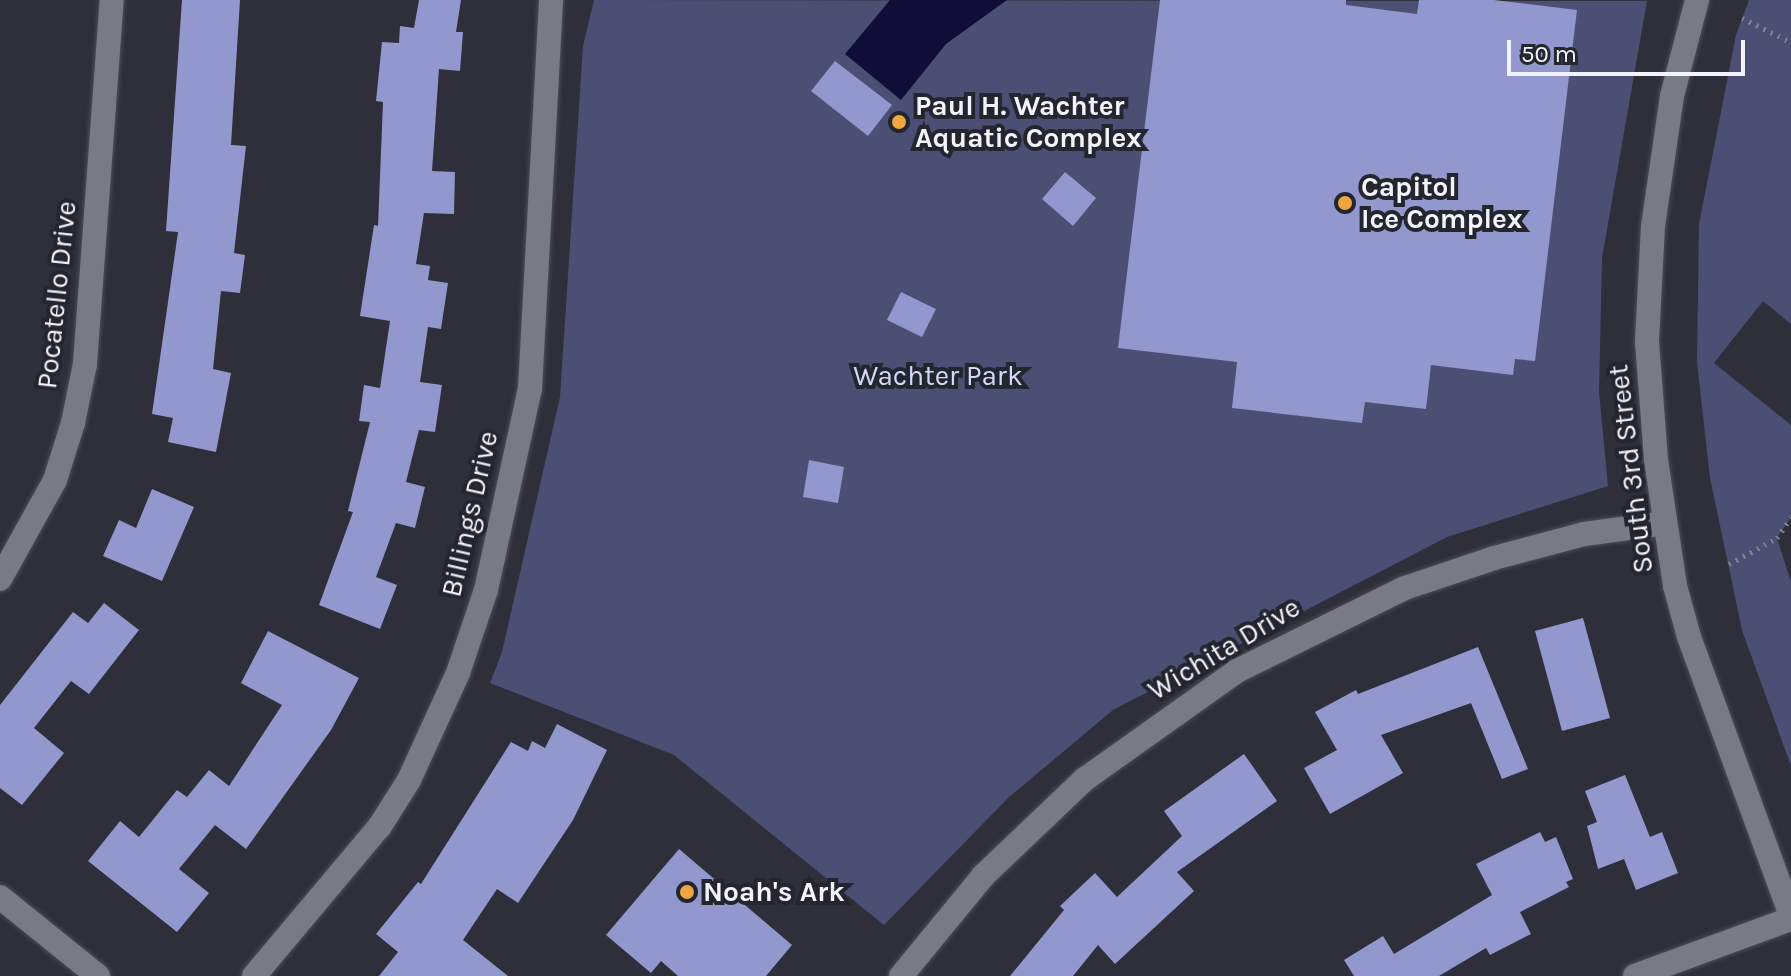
<!DOCTYPE html>
<style>
body{margin:0}
#map{position:relative;width:1791px;height:976px;overflow:hidden;background:#2e2f3a;font-family:Karla,sans-serif}
div>[style]{position:absolute}
.green>*{inset:0;background:#4c4f74}
.water>*{inset:0;background:#110d39}
.building>*{inset:0;background:#9297ce}
.path>*{height:5px;margin-top:-2.5px;transform-origin:0;background:repeating-linear-gradient(90deg,#80818a 0 2px,transparent 0 8px)}
.roads{filter:drop-shadow(0 0 2px #4c4c55) drop-shadow(0 0 2px #4c4c55)}
.minor>*{height:24px;margin:-12px;padding:0 12px;transform-origin:12px;border-radius:12px;background:#787a86}
.dots>*{width:22px;height:22px;translate:-50% -50%;box-sizing:border-box;border:4px solid #24262f;border-radius:50%}
span{translate:-50% -50%;white-space:nowrap;text-align:center;line-height:1.15;-webkit-text-stroke:8px #24262f;paint-order:stroke}
.poi-label{font-size:28px;color:#f3f4fb;font-weight:700}
.left{translate:0 -50%;text-align:left}
.street-label{font-size:28px;color:#f3f4fb}
.park-label{font-size:28px;color:#d5d9f9}
.scale{position:absolute;left:1507px;top:40px;width:238px;height:36px;box-sizing:border-box;border:4px solid #f3f4fb;border-top:0;padding-left:10px;font-size:24px;line-height:28px;white-space:nowrap;color:#f3f4fb;-webkit-text-stroke:6px #24262f;paint-order:stroke}
</style>
<div id="map">
<div class="green">
<div style="clip-path:polygon(594px 0,1647px 1px,1602px 258px,1599px 392px,1608px 486px,1447px 537px,1113px 710px,1008px 798px,884px 925px,674px 755px,490px 683px,502px 652px,560px 397px,583px 46px)"></div>
<div style="clip-path:polygon(1749px 0,1791px 0,1791px 324px,1763px 301px,1714px 363px,1791px 425px,1791px 517px,1777px 538px,1791px 582px,1791px 766px,1742px 630px,1710px 478px,1697px 362px,1699px 224px,1736px 35px)"></div>
</div>
<div class="water">
<div style="clip-path:polygon(890px 0,1007px 0,946px 44px,901px 100px,845px 54px)"></div>
</div>
<div class="building">
<div style="clip-path:polygon(182px 0,240px 0,231px 145px,246px 146px,234px 253px,245px 255px,240px 293px,221px 291px,213px 369px,231px 373px,216px 452px,168px 442px,173px 418px,152px 414px,178px 232px,166px 231px)"></div>
<div style="clip-path:polygon(419px 0,461px 0,456px 32px,463px 32px,460px 71px,439px 69px,432px 171px,455px 172px,454px 214px,424px 213px,416px 264px,430px 266px,428px 280px,448px 283px,441px 329px,428px 327px,420px 382px,442px 385px,435px 432px,419px 430px,406px 482px,425px 487px,415px 528px,396px 523px,376px 577px,397px 585px,380px 629px,319px 605px,353px 512px,348px 511px,370px 422px,359px 421px,364px 385px,380px 388px,390px 321px,360px 316px,374px 225px,378px 226px,383px 102px,376px 101px,382px 42px,399px 43px,400px 26px,414px 28px)"></div>
<div style="clip-path:polygon(1160px 0,1346px 0,1346px 5px,1417px 14px,1419px 0,1494px 0,1577px 10px,1535px 361px,1515px 359px,1513px 375px,1431px 365px,1426px 409px,1365px 402px,1362px 423px,1232px 408px,1237px 362px,1118px 348px)"></div>
<div style="clip-path:polygon(835px 61px,892px 105px,868px 136px,811px 91px)"></div>
<div style="clip-path:polygon(1065px 172px,1096px 198px,1073px 226px,1042px 199px)"></div>
<div style="clip-path:polygon(901px 292px,936px 309px,922px 337px,887px 320px)"></div>
<div style="clip-path:polygon(809px 460px,844px 467px,838px 503px,803px 497px)"></div>
<div style="clip-path:polygon(152px 489px,194px 507px,162px 581px,103px 556px,119px 520px,136px 528px)"></div>
<div style="clip-path:polygon(104px 603px,139px 630px,89px 694px,71px 681px,34px 728px,64px 753px,22px 805px,0 788px,0 705px,73px 612px,88px 623px)"></div>
<div style="clip-path:polygon(1583px 618px,1610px 718px,1562px 731px,1535px 631px)"></div>
<div style="clip-path:polygon(268px 631px,359px 678px,331px 730px,246px 849px,215px 825px,179px 869px,209px 893px,177px 932px,88px 861px,120px 821px,139px 837px,177px 790px,187px 797px,209px 770px,229px 786px,282px 705px,241px 683px)"></div>
<div style="clip-path:polygon(1478px 647px,1528px 769px,1502px 779px,1471px 703px,1381px 735px,1403px 773px,1330px 814px,1304px 768px,1337px 750px,1315px 712px,1356px 690px,1358px 694px)"></div>
<div style="clip-path:polygon(557px 724px,607px 750px,573px 820px,518px 903px,497px 889px,463px 940px,508px 976px,379px 976px,398px 952px,376px 934px,418px 882px,421px 884px,511px 742px,528px 751px,532px 741px,545px 748px)"></div>
<div style="clip-path:polygon(1244px 754px,1277px 801px,1177px 872px,1194px 891px,1115px 964px,1098px 945px,1073px 976px,1010px 976px,1064px 910px,1060px 906px,1095px 873px,1117px 897px,1182px 836px,1164px 811px)"></div>
<div style="clip-path:polygon(1625px 775px,1650px 837px,1662px 832px,1678px 873px,1636px 890px,1624px 859px,1598px 869px,1587px 826px,1597px 822px,1585px 791px)"></div>
<div style="clip-path:polygon(1540px 832px,1545px 842px,1556px 837px,1573px 879px,1566px 882px,1569px 887px,1520px 912px,1531px 934px,1490px 955px,1486px 948px,1439px 976px,1354px 976px,1344px 960px,1383px 936px,1394px 954px,1492px 895px,1476px 864px)"></div>
<div style="clip-path:polygon(679px 849px,792px 945px,766px 976px,678px 976px,661px 961px,651px 973px,606px 935px)"></div>
</div>
<div class="path">
<div style="left:1742px;top:18px;width:55px;rotate:26.1deg"></div>
<div style="left:1729px;top:564px;width:55px;rotate:-28.4deg"></div>
<div style="left:1777px;top:538px;width:25px;rotate:-56deg"></div>
</div>
<div class="roads">
<div class="minor">
<div style="left:1697px;top:0;width:99px;rotate:104.6deg"></div>
<div style="left:1672px;top:96px;width:131px;rotate:98.3deg"></div>
<div style="left:1653px;top:226px;width:116px;rotate:93deg"></div>
<div style="left:1647px;top:342px;width:118px;rotate:85.6deg"></div>
<div style="left:1656px;top:460px;width:127px;rotate:81.4deg"></div>
<div style="left:1675px;top:586px;width:53px;rotate:74.6deg"></div>
<div style="left:1689px;top:637px;width:296px;rotate:69.9deg"></div>
<div style="left:0;top:579px;width:113px;rotate:-60.9deg"></div>
<div style="left:55px;top:480px;width:60px;rotate:-72.5deg"></div>
<div style="left:73px;top:423px;width:60px;rotate:-78.5deg"></div>
<div style="left:85px;top:364px;width:365px;rotate:-85.8deg"></div>
<div style="left:0;top:897px;width:126px;rotate:38.9deg"></div>
<div style="left:254px;top:976px;width:196px;rotate:-50deg"></div>
<div style="left:380px;top:826px;width:54px;rotate:-57.8deg"></div>
<div style="left:409px;top:780px;width:118px;rotate:-65.4deg"></div>
<div style="left:458px;top:673px;width:88px;rotate:-71.4deg"></div>
<div style="left:486px;top:590px;width:206px;rotate:-77.7deg"></div>
<div style="left:530px;top:389px;width:390px;rotate:-86.9deg"></div>
<div style="left:901px;top:976px;width:129px;rotate:-50.6deg"></div>
<div style="left:983px;top:876px;width:141px;rotate:-43.6deg"></div>
<div style="left:1085px;top:779px;width:186px;rotate:-35.4deg"></div>
<div style="left:1237px;top:671px;width:187px;rotate:-26.3deg"></div>
<div style="left:1405px;top:588px;width:94px;rotate:-18.6deg"></div>
<div style="left:1494px;top:558px;width:93px;rotate:-14.9deg"></div>
<div style="left:1584px;top:534px;width:82px;rotate:-7.7deg"></div>
<div style="left:1635px;top:976px;width:166px;rotate:-20.1deg"></div>
</div>
</div>
<div class="dots">
<div style="left:899px;top:122px;background:#f1a540"></div>
<div style="left:1345px;top:203px;background:#f1a540"></div>
<div style="left:687px;top:892px;background:#f1a540"></div>
</div>
<div class="poi-label">
<span class="left" style="left:915px;top:122px">Paul H. Wachter<br>Aquatic Complex</span>
<span class="left" style="left:1361px;top:203px">Capitol<br>Ice Complex</span>
<span class="left" style="left:703px;top:892px">Noah's Ark</span>
</div>
<div class="street-label">
<span style="left:57px;top:295px;rotate:-84deg">Pocatello Drive</span>
<span style="left:1631px;top:469px;rotate:-97deg">South 3rd Street</span>
<span style="left:470px;top:514px;rotate:-77deg">Billings Drive</span>
<span style="left:1224px;top:649px;rotate:-31deg">Wichita Drive</span>
</div>
<div class="park-label">
<span style="left:938px;top:376px">Wachter Park</span>
</div>
<div class="scale">50 m</div>
</div>
